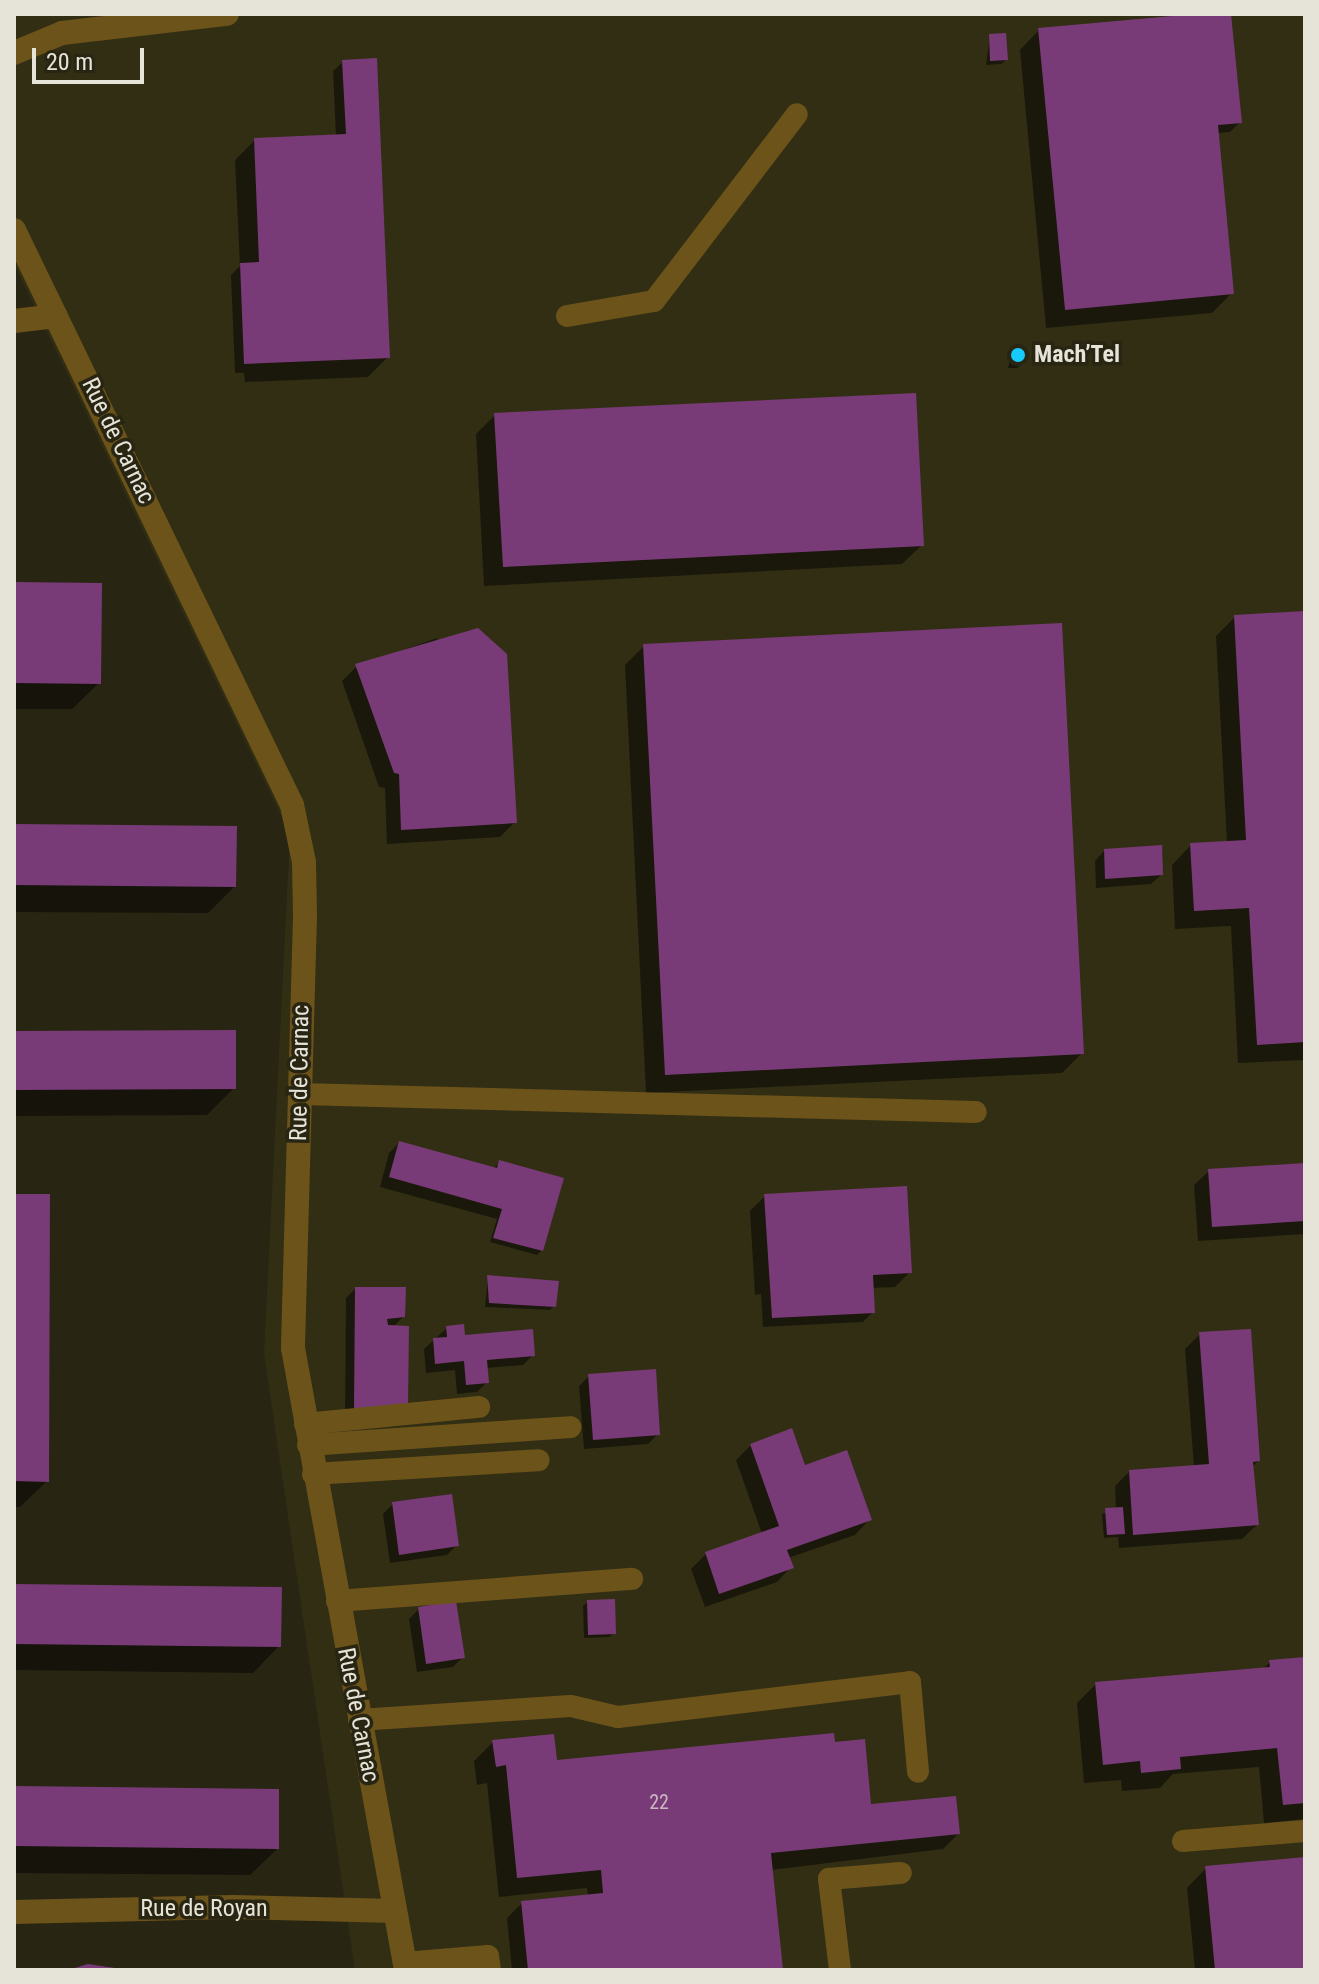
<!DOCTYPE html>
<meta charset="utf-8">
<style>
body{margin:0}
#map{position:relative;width:1319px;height:1984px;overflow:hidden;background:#292513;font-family:"Roboto Condensed",sans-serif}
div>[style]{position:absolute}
.built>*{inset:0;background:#322e14}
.shadow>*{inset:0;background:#0007}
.building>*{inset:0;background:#783b78}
.lane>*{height:22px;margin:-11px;padding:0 11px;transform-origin:11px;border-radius:11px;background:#6c531a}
.street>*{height:24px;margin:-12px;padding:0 12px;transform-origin:12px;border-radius:12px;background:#6c531a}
.dots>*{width:22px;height:22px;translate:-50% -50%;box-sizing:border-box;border:4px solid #292513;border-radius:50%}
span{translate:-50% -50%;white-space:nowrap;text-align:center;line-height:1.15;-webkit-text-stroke:7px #292513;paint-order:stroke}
.number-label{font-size:20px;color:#cabac0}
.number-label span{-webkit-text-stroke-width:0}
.poi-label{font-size:24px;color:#e6e4d8;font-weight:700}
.left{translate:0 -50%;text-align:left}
.street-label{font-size:24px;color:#e6e4d8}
.frame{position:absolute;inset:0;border:16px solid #e6e4d8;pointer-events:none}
.scale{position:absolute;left:32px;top:48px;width:112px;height:36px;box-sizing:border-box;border:4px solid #e6e4d8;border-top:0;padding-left:10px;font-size:24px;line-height:28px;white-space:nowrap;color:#e6e4d8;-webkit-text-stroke:6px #292513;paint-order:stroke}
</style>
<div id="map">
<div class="built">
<div style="clip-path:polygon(14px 14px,1305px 14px,1305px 1970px,355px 1970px,264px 1353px,290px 834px,14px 264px)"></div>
</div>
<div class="shadow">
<div style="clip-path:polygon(1229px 14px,1240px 122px,1230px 132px,1217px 133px,1232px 293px,1212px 313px,1046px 328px,1020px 50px,1039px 30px)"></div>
<div style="clip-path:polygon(990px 36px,1006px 60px,1001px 64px,986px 65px)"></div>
<div style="clip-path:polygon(343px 62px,388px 357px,368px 377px,245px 382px,244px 373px,235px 373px,231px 275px,240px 266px,235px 160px,255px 140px,336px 137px,333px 71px)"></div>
<div style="clip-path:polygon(1013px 348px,1022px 364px,1017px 368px,1008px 368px)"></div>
<div style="clip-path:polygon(495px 415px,922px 545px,902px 564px,484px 586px,476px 434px)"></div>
<div style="clip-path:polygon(14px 584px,99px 683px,72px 709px,14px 709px)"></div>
<div style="clip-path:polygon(1305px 613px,1305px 1060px,1238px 1063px,1231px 926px,1175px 929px,1172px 865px,1191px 845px,1227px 843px,1216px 636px,1235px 617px)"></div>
<div style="clip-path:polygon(437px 638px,515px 822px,500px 837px,387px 844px,385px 788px,379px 787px,342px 681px,357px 666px)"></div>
<div style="clip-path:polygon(644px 646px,1082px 1053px,1062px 1073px,646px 1093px,625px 665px)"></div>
<div style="clip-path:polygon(14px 826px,234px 887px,208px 913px,14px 912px)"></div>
<div style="clip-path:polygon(1104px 851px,1161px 875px,1151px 884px,1096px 888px,1095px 861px)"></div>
<div style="clip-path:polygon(14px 1033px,234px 1088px,207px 1115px,14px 1116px)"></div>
<div style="clip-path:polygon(399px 1143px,493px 1169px,499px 1163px,542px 1250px,537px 1255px,490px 1242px,497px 1219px,380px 1187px,389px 1153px)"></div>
<div style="clip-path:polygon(1305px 1165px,1305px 1234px,1198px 1241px,1194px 1185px,1209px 1171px)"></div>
<div style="clip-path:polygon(14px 1196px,47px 1481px,20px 1507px,14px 1507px)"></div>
<div style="clip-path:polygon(765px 1196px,910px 1272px,895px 1287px,872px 1288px,873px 1312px,863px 1322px,763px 1327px,761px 1294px,755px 1295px,750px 1211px)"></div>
<div style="clip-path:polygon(488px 1277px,554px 1306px,550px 1310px,485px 1307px)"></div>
<div style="clip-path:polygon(355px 1289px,403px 1317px,392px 1328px,406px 1407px,345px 1418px,346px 1298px)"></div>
<div style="clip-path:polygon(447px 1328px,464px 1337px,533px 1355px,523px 1365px,486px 1368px,487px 1382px,477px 1392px,457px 1394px,455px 1370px,426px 1373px,424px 1349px)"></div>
<div style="clip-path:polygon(1200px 1334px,1258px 1461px,1252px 1467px,1257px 1525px,1242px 1539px,1119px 1548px,1118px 1537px,1104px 1538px,1102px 1514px,1116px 1509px,1115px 1486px,1129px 1472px,1194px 1467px,1185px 1349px)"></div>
<div style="clip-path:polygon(589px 1376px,658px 1434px,648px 1444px,584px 1449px,579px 1386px)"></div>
<div style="clip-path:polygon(751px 1445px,804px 1467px,869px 1520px,855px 1535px,788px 1558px,791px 1567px,777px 1582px,705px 1607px,691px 1569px,706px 1554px,762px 1534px,736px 1460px)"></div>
<div style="clip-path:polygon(393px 1504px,457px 1545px,447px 1555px,390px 1563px,383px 1514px)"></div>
<div style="clip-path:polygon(14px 1586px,279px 1646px,253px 1673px,14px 1670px)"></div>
<div style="clip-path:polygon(588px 1602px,614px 1633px,609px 1637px,584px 1638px,583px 1606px)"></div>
<div style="clip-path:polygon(419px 1609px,463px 1657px,453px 1667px,417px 1672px,409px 1619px)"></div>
<div style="clip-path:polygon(1305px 1659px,1305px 1819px,1264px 1823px,1259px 1767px,1173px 1774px,1160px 1788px,1122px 1791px,1121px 1780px,1084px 1783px,1077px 1703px,1096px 1684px,1263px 1669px,1270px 1662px)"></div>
<div style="clip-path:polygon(493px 1742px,555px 1763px,833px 1746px,869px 1806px,958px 1834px,943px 1849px,771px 1870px,781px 1970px,512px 1970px,507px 1918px,522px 1903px,588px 1897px,587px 1888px,499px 1897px,487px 1783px,477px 1785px,474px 1761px)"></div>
<div style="clip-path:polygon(14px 1788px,277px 1849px,250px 1875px,14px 1873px)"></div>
<div style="clip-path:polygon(1305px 1859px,1305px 1970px,1195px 1970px,1187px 1888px,1206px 1868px)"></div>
</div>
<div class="building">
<div style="clip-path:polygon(1195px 14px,1231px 14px,1242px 123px,1218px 125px,1234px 294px,1065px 310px,1038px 28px)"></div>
<div style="clip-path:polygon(1006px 33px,1008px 60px,990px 61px,989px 34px)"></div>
<div style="clip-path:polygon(377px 58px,390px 358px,244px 364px,240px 263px,259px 262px,254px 138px,346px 134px,342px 60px)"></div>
<div style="clip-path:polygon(1012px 346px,1023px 346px,1024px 365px,1012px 365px)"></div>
<div style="clip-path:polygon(916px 393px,924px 546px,503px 567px,494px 413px)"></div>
<div style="clip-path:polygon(14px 582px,102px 583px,101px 684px,14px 683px)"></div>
<div style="clip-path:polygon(1305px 611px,1305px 1042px,1257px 1045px,1249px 908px,1194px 911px,1190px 843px,1246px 840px,1234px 615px)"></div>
<div style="clip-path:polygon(1062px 623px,1084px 1054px,665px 1075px,643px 644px)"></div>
<div style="clip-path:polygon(478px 628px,507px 654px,517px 823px,401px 830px,399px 774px,394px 773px,355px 664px)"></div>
<div style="clip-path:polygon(14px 824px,237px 826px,236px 887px,14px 885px)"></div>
<div style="clip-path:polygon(1162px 845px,1163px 875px,1105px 879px,1104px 849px)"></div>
<div style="clip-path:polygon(236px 1030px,236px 1089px,14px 1090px,14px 1031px)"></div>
<div style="clip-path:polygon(399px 1141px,497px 1168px,499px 1160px,564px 1178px,543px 1251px,493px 1238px,502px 1209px,389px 1177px)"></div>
<div style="clip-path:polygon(1305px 1163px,1305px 1221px,1212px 1227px,1208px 1169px)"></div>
<div style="clip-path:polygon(907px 1186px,912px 1273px,873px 1275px,875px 1313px,772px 1318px,764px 1194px)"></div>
<div style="clip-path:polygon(14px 1194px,50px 1194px,49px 1482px,14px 1481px)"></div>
<div style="clip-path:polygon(487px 1275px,559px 1281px,556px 1307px,489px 1303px)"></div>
<div style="clip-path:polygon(355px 1287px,406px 1287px,405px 1317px,387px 1319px,388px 1325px,409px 1326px,408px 1407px,354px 1409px)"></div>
<div style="clip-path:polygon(464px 1324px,465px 1335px,533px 1329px,535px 1356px,487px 1360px,489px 1383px,466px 1385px,464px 1361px,435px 1364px,433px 1338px,447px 1337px,446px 1326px)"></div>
<div style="clip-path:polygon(1251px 1329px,1260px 1461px,1253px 1462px,1259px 1525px,1133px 1535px,1129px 1470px,1209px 1464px,1199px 1332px)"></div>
<div style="clip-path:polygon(656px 1369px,660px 1435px,593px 1440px,588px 1374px)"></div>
<div style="clip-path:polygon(792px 1428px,805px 1465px,847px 1450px,872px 1520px,787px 1550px,794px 1568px,719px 1594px,705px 1552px,779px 1526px,750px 1444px)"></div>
<div style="clip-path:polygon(452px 1494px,459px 1546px,399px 1555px,392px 1502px)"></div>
<div style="clip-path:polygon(1123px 1507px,1125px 1534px,1107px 1535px,1105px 1508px)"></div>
<div style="clip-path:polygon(14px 1584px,282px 1587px,281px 1647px,14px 1644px)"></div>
<div style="clip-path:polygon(615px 1599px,616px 1634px,588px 1635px,587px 1600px)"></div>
<div style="clip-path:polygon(456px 1601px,465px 1658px,426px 1664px,418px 1607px)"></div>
<div style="clip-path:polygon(1305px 1657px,1305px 1803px,1283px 1805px,1277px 1748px,1180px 1757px,1181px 1769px,1141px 1773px,1140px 1761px,1103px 1765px,1095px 1682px,1270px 1667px,1269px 1660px)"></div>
<div style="clip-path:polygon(834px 1733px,835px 1742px,865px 1739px,871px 1804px,956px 1796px,960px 1834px,771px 1853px,783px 1970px,528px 1970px,521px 1901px,603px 1893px,601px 1870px,517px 1878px,506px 1765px,496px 1767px,492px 1740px,554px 1734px,557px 1760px)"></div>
<div style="clip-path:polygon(14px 1786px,279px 1789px,279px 1849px,14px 1846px)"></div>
<div style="clip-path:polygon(1305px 1857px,1305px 1970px,1215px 1970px,1205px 1866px)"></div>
<div style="clip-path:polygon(88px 1964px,115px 1968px,115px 1970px,68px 1970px)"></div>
</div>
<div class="lane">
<div style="left:567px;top:316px;width:88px;rotate:-9.8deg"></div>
<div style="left:654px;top:301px;width:235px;rotate:-52.6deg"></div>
<div style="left:300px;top:1094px;width:676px;rotate:1.53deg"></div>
<div style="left:305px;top:1424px;width:175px;rotate:-5.6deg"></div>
<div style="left:308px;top:1445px;width:263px;rotate:-3.9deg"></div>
<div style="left:313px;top:1474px;width:226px;rotate:-3.5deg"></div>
<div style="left:337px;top:1601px;width:296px;rotate:-4.3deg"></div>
<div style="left:359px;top:1720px;width:212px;rotate:-3.8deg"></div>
<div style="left:571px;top:1706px;width:48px;rotate:13.2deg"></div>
<div style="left:618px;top:1717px;width:294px;rotate:-6.8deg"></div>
<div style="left:910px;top:1682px;width:90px;rotate:84.9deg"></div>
<div style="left:1183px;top:1841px;width:122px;rotate:-4.7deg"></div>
<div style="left:404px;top:1963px;width:84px;rotate:-4.8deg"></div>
<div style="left:488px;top:1956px;width:14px;rotate:82deg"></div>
<div style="left:840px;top:1970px;width:92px;rotate:-96.9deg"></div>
<div style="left:829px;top:1879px;width:72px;rotate:-4.8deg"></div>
</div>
<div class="street">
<div style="left:14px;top:53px;width:52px;rotate:-22.6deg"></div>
<div style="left:62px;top:33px;width:166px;rotate:-6.6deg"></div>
<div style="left:14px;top:230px;width:639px;rotate:64.2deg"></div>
<div style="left:292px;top:805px;width:58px;rotate:78.1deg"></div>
<div style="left:304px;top:862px;width:54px;rotate:88.9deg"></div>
<div style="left:305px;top:916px;width:432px;rotate:91.6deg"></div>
<div style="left:293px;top:1348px;width:632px;rotate:79.7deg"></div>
<div style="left:14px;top:321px;width:42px;rotate:-6.8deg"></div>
<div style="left:14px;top:1912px;width:219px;rotate:-1.3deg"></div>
<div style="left:233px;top:1907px;width:161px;rotate:1.4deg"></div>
</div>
<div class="dots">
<div style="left:1018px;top:355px;background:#16cafb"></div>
</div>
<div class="number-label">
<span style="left:659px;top:1802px">22</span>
</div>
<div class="poi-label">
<span class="left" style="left:1034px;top:355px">Mach’Tel</span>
</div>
<div class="street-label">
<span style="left:118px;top:441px;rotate:64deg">Rue de Carnac</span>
<span style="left:300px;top:1073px;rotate:-89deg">Rue de Carnac</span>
<span style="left:358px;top:1715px;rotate:79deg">Rue de Carnac</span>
<span style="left:204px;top:1909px">Rue de Royan</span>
</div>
<div class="frame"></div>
<div class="scale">20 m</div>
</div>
